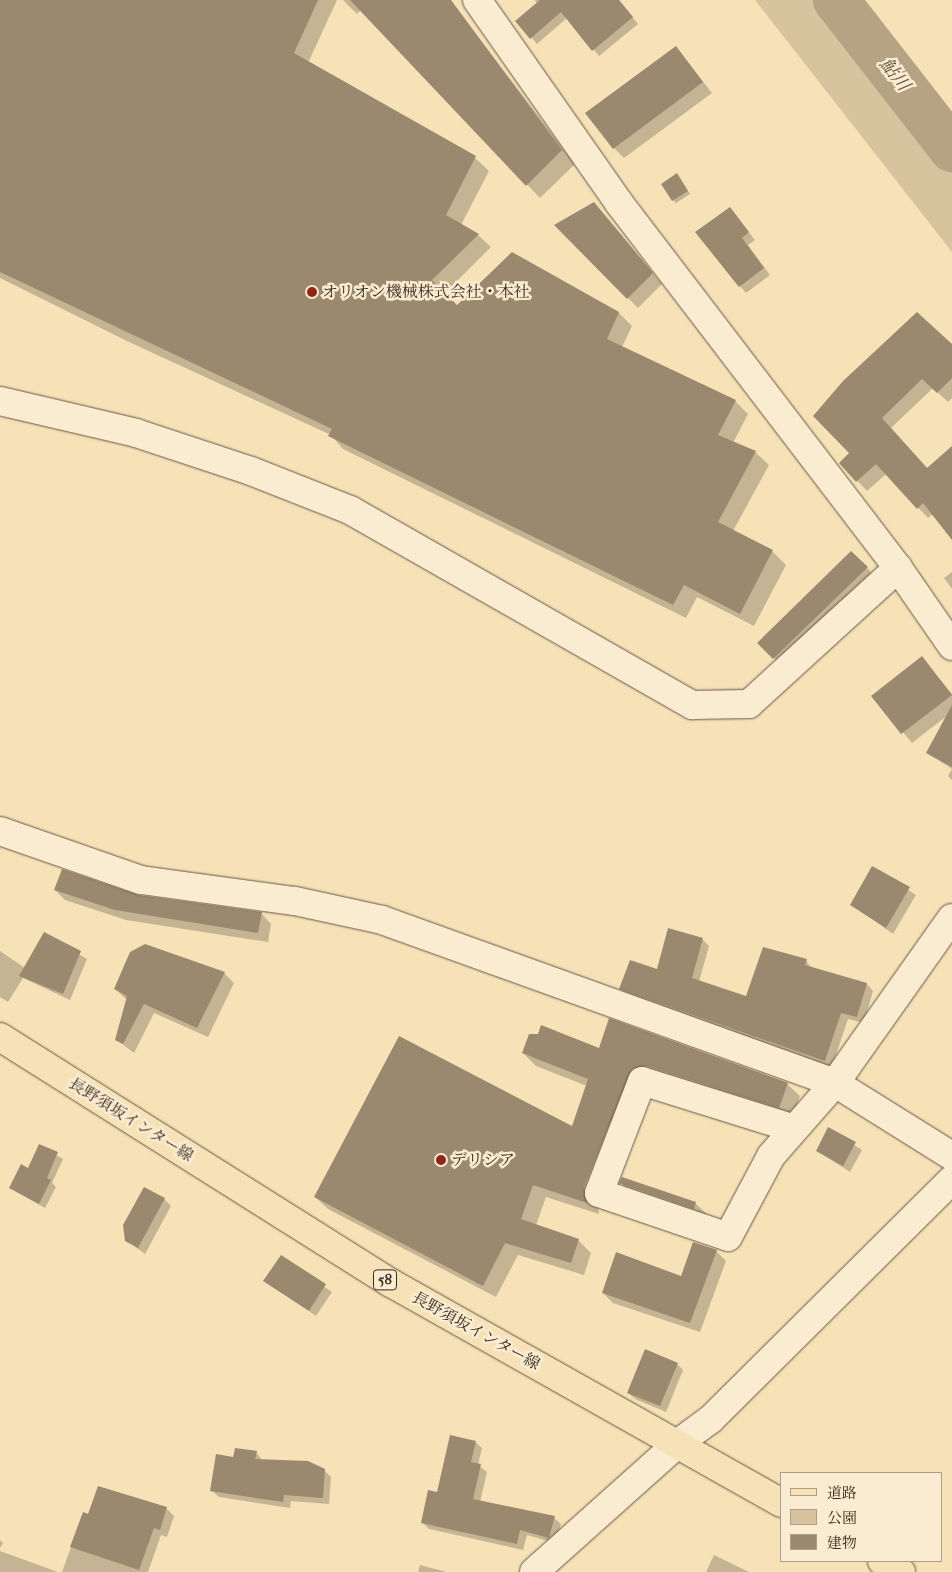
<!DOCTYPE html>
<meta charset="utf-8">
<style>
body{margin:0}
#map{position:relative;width:952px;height:1572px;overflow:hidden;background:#f7e2b8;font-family:"IM FELL French Canon","Noto Serif JP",serif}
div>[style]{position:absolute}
.green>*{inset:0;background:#d7c39e}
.shadow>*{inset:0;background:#0003}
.river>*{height:46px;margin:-23px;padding:0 23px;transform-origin:23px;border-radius:23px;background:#b6a384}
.building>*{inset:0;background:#9b896f}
.roads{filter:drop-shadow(0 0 1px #685745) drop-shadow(0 0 1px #685745)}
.minor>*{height:28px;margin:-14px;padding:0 14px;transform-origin:14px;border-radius:14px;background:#faecd1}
.tertiary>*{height:28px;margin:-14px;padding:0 14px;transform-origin:14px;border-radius:14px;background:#faecd1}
.primary>*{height:28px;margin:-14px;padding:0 14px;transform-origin:14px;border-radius:14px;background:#f7e2b8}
.dots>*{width:14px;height:14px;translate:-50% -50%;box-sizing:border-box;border:2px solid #faecd1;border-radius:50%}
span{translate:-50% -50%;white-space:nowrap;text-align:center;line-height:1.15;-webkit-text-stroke:5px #faecd1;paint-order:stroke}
.shield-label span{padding:1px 4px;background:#faecd1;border:1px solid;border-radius:4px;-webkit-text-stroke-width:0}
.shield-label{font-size:15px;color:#38291f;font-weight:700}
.poi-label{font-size:16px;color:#38291f}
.left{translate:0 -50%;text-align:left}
.street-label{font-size:16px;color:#38291f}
.water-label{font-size:18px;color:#5e4e3d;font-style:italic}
.legend{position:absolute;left:780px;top:1472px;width:162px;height:90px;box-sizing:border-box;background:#faecd1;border:1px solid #ac9e8a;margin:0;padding:6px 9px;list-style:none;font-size:15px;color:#38291f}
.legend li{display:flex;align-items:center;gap:10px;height:25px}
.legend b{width:25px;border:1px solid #ac9e8a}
</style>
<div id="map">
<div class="green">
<div style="clip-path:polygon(755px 0,815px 0,952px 172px,952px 252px)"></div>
</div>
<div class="shadow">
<div style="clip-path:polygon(0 0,337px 0,308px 63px,475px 158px,489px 171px,461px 225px,478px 235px,491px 247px,444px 294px,457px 307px,513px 254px,619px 313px,632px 326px,622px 347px,735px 401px,748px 414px,733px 443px,755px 452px,769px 465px,733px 531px,773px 552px,786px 565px,754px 626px,697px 597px,686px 618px,343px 449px,331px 435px,129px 342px,0 278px)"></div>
<div style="clip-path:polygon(343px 0,439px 0,452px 3px,575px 164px,540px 198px,361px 10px,357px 14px)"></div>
<div style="clip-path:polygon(535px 0,619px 0,638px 24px,599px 56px,567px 18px,537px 44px,517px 21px,537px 4px)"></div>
<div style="clip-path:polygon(676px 47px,712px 93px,624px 158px,614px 148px)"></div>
<div style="clip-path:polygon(680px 178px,690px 194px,676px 203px,673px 200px)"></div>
<div style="clip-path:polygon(594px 203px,662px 284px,638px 308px,556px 226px)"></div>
<div style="clip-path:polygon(730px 208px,755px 240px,748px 245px,770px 275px,746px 293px,740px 286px)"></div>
<div style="clip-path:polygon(952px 345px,952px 398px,948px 402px,933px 388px,891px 428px,928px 469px,952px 461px,952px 538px,933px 514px,928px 518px,886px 474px,867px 491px,840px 463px,851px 453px,814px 416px)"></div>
<div style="clip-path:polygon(851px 552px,877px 578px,784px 668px,759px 643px)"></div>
<div style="clip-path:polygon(952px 572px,952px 589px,944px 578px)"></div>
<div style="clip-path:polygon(922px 658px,952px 694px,952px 712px,912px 743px,872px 696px)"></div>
<div style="clip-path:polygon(952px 723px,952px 769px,927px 753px)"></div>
<div style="clip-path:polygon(952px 769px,952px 780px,948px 776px)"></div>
<div style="clip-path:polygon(873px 868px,916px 895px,893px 934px,852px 905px)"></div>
<div style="clip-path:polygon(55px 890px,138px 897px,261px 913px,271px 924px,268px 942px,126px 920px,65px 900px)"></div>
<div style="clip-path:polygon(44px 933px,87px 959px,70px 1000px,23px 978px,8px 1002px,0 997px,0 951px,25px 968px)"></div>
<div style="clip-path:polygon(702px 939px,709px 946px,699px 982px,747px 997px,806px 960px,812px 969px,867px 984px,873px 991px,864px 1023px,848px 1019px,832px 1067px,628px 995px,621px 989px,657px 971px)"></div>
<div style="clip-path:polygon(224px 973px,234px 983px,208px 1037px,154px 1013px,134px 1053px,117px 1040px,127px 1000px,115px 989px)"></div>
<div style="clip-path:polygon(600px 1049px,787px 1084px,800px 1096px,792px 1120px,660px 1078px,597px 1201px,599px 1214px,546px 1197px,536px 1225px,578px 1240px,591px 1253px,584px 1275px,518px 1255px,496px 1297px,328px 1209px,315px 1197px,573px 1128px,587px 1086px,536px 1066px,523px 1053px)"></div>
<div style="clip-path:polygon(829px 1129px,862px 1150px,850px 1172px,817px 1151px)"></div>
<div style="clip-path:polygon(39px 1145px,63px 1159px,52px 1183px,56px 1187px,45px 1208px,10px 1188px,29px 1170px)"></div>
<div style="clip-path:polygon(621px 1183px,695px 1203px,709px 1216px,634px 1196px)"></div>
<div style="clip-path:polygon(164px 1199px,171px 1206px,145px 1254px,126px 1240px)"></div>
<div style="clip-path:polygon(716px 1251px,726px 1261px,700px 1332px,613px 1303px,603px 1293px,682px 1277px)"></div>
<div style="clip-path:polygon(281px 1257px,332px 1292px,316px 1316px,265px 1281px)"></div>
<div style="clip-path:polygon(677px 1364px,683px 1370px,666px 1412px,635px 1399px,628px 1393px)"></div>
<div style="clip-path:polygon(475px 1442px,482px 1448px,478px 1465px,487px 1472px,480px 1502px,554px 1518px,561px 1524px,555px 1543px,527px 1535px,523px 1550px,429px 1529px,423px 1523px,438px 1493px)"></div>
<div style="clip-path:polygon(256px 1452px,262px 1460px,324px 1470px,331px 1477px,329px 1504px,291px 1501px,290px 1508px,219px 1497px,212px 1491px,234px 1458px)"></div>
<div style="clip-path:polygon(166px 1508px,174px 1516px,167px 1537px,161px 1535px,148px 1572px,62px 1572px,83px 1514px)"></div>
<div style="clip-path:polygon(0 1540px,3px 1543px,0 1548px)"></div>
<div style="clip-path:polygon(0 1551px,58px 1572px,0 1572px)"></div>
<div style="clip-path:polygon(714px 1555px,749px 1572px,706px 1572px)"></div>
<div style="clip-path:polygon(420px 1565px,447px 1572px,418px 1572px)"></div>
</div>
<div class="river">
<div style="left:836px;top:0;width:189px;rotate:52.1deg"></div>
</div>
<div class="building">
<div style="clip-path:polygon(0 0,318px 0,294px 53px,476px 156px,446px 215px,479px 234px,432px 280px,457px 305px,512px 252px,619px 312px,607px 339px,736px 400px,718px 435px,756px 451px,718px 522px,773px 550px,740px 614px,684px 585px,673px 605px,328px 436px,332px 429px,0 272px)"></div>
<div style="clip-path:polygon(350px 0,451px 0,562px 150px,526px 186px)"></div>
<div style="clip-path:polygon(540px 0,619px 0,633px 17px,592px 51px,561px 12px,530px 39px,515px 21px)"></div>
<div style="clip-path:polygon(676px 46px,703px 82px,613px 149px,585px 113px)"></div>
<div style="clip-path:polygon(677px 173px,688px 191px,672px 201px,661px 184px)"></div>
<div style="clip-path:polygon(594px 202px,653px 273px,627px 299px,554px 225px)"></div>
<div style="clip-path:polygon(730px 207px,749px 232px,742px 238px,764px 268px,739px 287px,695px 232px)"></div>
<div style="clip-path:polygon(917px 312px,952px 344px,952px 378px,937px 393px,922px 379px,882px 418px,927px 468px,952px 446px,952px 540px,923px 503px,917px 509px,876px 464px,856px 482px,839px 463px,849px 453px,813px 416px,843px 381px)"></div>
<div style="clip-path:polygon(851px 551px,868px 567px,773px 659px,757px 643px)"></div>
<div style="clip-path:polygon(922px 656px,952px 695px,901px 734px,871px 696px)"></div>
<div style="clip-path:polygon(952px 705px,952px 767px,926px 753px)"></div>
<div style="clip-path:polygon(872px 866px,910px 887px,886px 928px,850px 905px)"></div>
<div style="clip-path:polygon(62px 869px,139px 895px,262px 912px,258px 933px,115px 910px,54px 890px)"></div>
<div style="clip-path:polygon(668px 928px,703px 938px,692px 978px,746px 996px,763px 947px,807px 959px,805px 965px,867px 983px,857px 1017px,841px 1013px,825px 1061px,619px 989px,630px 960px,657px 969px)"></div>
<div style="clip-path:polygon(44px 932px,81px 951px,63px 994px,19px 976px)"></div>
<div style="clip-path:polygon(145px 944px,225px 972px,197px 1028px,144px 1004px,123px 1044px,115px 1040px,127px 996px,114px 989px,130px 952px)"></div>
<div style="clip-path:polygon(609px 1018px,788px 1083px,779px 1108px,647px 1066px,632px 1069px,584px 1187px,587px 1203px,533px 1185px,521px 1219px,579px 1239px,571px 1263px,505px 1243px,483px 1286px,314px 1197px,399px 1036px,572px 1126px,588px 1079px,522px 1053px,529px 1034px,538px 1034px,541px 1025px,599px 1048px)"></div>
<div style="clip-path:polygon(828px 1127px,856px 1142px,843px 1166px,816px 1151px)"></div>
<div style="clip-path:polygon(39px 1144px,58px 1152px,47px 1178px,51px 1180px,39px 1204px,9px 1188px,21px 1164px,28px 1168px)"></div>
<div style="clip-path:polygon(622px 1177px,696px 1202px,694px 1209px,619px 1183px)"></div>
<div style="clip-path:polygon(144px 1187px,165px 1198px,138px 1248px,125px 1241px,123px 1225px)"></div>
<div style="clip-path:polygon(693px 1242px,717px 1250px,690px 1323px,602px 1293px,616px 1252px,681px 1276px)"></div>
<div style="clip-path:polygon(281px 1255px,326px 1284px,309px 1311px,263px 1281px)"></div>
<div style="clip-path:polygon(645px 1349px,678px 1363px,660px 1406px,627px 1393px)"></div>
<div style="clip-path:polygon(450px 1435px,476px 1441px,471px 1462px,481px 1464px,473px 1499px,555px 1516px,549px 1538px,520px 1530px,517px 1544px,421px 1523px,428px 1490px,437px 1492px)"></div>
<div style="clip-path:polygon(235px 1448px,257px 1451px,255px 1459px,308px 1461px,325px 1469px,323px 1498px,284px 1495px,283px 1502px,210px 1491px,216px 1454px,233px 1457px)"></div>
<div style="clip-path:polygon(98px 1486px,167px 1507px,160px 1530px,154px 1528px,139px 1570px,70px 1547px,83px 1512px,88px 1514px)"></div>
</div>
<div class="roads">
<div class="minor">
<div style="left:477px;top:0;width:248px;rotate:55deg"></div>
<div style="left:619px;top:203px;width:459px;rotate:52.6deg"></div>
<div style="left:898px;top:568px;width:95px;rotate:55.3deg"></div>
<div style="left:0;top:401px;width:140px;rotate:13.2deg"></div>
<div style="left:136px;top:433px;width:121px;rotate:18.3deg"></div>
<div style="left:251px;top:471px;width:106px;rotate:21.5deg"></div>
<div style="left:350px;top:510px;width:394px;rotate:29.7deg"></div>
<div style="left:692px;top:705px;width:57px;rotate:-1deg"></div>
<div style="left:749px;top:704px;width:202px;rotate:-42.4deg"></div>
<div style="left:0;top:831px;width:149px;rotate:19.2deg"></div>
<div style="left:141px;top:880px;width:155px;rotate:7.8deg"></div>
<div style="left:295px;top:901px;width:89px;rotate:12.3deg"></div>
<div style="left:382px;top:920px;width:481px;rotate:19.8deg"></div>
<div style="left:835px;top:1083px;width:138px;rotate:32deg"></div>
<div style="left:792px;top:1128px;width:157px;rotate:-162.6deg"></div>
<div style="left:642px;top:1081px;width:120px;rotate:111deg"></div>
<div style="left:599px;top:1193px;width:136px;rotate:18.8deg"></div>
<div style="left:728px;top:1237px;width:92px;rotate:-62deg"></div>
<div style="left:771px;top:1156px;width:97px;rotate:-48.8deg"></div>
<div style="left:835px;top:1083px;width:202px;rotate:-54.7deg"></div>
</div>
<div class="tertiary">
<div style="left:534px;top:1572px;width:192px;rotate:-41.8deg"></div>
<div style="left:677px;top:1444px;width:42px;rotate:-36.3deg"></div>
<div style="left:711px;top:1419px;width:339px;rotate:-44.8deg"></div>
</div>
<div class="primary">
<div style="left:0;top:1037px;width:462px;rotate:32.2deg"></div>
<div style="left:391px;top:1283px;width:448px;rotate:29.4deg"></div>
<div style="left:882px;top:1561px;width:22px;rotate:30deg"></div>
</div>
</div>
<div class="dots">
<div style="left:312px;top:292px;background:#8f2418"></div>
<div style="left:441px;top:1160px;background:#8f2418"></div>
</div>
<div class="shield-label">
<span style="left:385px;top:1280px">58</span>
</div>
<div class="poi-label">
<span class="left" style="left:322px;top:292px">オリオン機械株式会社・本社</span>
<span class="left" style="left:451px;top:1160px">デリシア</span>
</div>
<div class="street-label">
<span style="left:131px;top:1120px;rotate:32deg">長野須坂インター線</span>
<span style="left:476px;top:1331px;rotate:29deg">長野須坂インター線</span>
</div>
<div class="water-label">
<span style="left:894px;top:75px;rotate:52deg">鮎川</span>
</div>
<ul class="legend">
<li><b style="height:6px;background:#f7e2b8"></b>道路</li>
<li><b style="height:14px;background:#d7c39e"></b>公園</li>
<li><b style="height:14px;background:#9b896f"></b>建物</li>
</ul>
</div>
